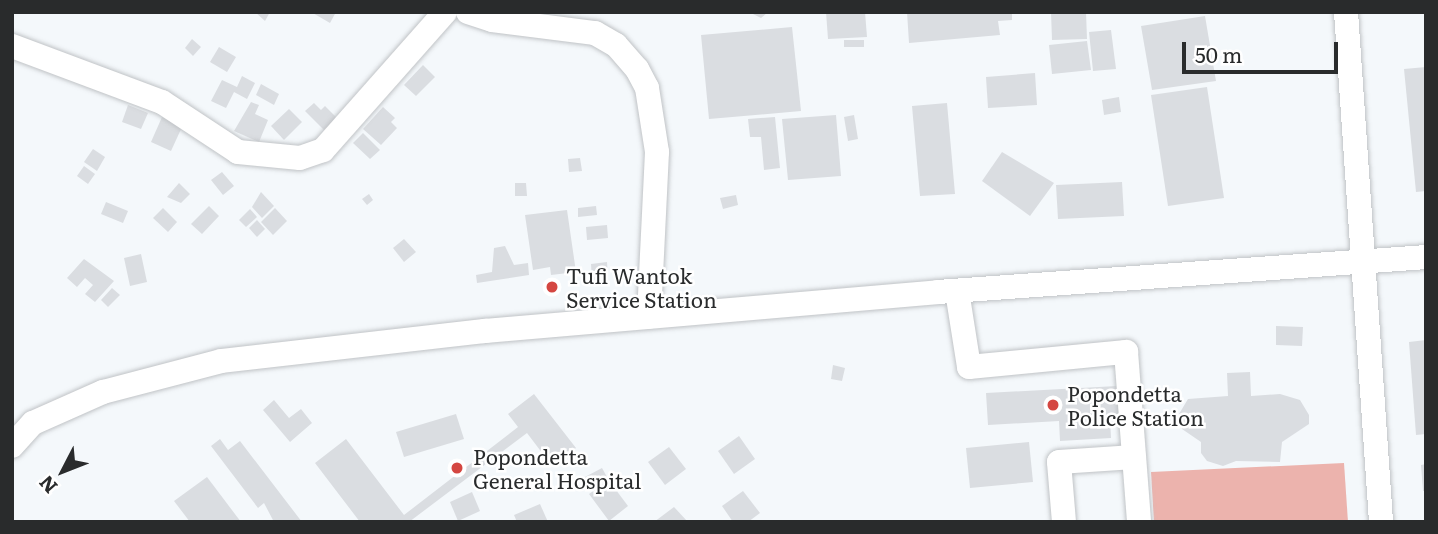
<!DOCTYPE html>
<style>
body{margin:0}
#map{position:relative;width:1438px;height:534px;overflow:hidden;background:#f4f8fb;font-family:Literata,serif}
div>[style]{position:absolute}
.green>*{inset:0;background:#ecb3ad}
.building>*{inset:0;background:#dadde1}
.roads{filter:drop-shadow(0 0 2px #c0c3c6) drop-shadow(0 0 2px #c0c3c6)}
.minor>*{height:24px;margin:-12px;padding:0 12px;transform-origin:12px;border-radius:12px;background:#fff}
.dots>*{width:19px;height:19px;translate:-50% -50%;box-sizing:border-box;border:4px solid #fff;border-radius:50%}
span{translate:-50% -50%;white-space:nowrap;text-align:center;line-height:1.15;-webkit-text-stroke:5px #fff;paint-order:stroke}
.poi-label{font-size:21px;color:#292b2c}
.left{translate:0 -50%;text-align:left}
.frame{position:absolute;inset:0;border:14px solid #292b2c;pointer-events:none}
.north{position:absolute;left:28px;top:436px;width:70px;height:70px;-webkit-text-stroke:5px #fff;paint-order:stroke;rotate:228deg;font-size:19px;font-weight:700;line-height:28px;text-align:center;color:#292b2c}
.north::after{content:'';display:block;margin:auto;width:24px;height:32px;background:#292b2c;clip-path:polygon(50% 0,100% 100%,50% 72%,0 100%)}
.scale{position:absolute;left:1182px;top:42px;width:156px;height:32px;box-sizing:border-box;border:4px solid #292b2c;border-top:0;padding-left:9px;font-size:21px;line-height:24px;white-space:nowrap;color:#292b2c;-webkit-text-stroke:5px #fff;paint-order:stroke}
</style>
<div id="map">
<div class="green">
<div style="clip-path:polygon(1344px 463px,1348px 522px,1154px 522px,1151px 472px)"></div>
</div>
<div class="building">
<div style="clip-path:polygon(255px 12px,270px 12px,265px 21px)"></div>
<div style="clip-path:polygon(311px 12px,336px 12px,330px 23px)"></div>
<div style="clip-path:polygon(749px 12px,768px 12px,761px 18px)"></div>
<div style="clip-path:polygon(826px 12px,865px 12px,867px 37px,828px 39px)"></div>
<div style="clip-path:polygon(907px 12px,1012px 12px,1012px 20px,998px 21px,1000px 35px,909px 43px)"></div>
<div style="clip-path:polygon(1051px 12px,1086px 12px,1087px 39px,1052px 40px)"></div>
<div style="clip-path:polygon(1205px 16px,1216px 81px,1152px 90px,1141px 26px)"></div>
<div style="clip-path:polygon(792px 27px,801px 111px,709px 119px,701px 35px)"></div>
<div style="clip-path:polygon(1111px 30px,1116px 69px,1093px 71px,1089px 32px)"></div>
<div style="clip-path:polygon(192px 39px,201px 47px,193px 56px,185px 48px)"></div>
<div style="clip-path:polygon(844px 40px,864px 40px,864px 47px,844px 47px)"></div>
<div style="clip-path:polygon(1087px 41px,1091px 70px,1052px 74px,1049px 45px)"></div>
<div style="clip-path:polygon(219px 47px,236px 57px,227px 72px,210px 62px)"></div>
<div style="clip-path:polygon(423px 65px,435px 77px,416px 96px,404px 85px)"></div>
<div style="clip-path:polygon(1426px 67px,1426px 191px,1416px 192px,1404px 69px)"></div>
<div style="clip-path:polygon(1035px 73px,1037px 105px,988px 108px,986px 77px)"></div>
<div style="clip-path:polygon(242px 76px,255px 83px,247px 99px,234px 92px,226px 108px,211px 101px,222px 80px,237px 87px)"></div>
<div style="clip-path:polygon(261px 84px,279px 94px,274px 105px,256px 95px)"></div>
<div style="clip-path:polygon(1207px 87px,1224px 198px,1168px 206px,1151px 95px)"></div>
<div style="clip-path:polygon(1119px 97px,1121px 112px,1104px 115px,1102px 100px)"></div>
<div style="clip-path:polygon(251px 102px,259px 105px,255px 114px,268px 120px,259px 142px,234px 131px)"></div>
<div style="clip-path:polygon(314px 103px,321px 110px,325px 106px,337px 118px,324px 130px,305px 111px)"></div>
<div style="clip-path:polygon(947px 103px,955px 194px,920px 196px,912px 106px)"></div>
<div style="clip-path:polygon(128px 105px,148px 113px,141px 129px,122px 122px)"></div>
<div style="clip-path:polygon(383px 107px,395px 118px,391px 122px,397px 128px,381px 145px,363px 129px)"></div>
<div style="clip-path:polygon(289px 109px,302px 122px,284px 140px,271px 126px)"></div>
<div style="clip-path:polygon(836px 115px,841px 176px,788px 180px,782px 119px)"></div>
<div style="clip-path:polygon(854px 115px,858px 139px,848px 141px,844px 117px)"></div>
<div style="clip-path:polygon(162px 117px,182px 127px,171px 151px,151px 142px)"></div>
<div style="clip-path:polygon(775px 117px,780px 168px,764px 170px,761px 137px,750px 137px,748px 119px)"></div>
<div style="clip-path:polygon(363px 133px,380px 150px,370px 159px,353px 143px)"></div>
<div style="clip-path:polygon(93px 149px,105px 157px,97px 171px,84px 162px)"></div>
<div style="clip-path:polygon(1002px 152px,1054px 183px,1030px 216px,982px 181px)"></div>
<div style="clip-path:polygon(580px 158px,582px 171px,569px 172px,568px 159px)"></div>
<div style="clip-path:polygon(84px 166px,95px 174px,88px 184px,77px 176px)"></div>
<div style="clip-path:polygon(222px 172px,234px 186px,223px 195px,211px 180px)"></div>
<div style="clip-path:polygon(1122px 182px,1124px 216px,1058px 219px,1056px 185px)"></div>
<div style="clip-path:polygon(179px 183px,190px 194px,181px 203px,167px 197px)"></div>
<div style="clip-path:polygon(515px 183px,526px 183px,527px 196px,515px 196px)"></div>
<div style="clip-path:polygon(261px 192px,274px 206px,262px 218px,252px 207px)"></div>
<div style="clip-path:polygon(369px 194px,373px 200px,367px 205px,362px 199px)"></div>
<div style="clip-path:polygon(736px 195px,738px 205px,723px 209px,720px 198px)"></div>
<div style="clip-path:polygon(106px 202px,128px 211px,123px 223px,101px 214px)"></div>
<div style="clip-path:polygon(209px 206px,219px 216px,202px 234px,191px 224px)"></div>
<div style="clip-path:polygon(596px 206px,597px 215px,578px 217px,578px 208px)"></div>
<div style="clip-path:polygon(163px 208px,177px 222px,168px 232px,153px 218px)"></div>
<div style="clip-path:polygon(275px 208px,287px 221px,273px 235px,261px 222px)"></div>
<div style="clip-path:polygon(250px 209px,257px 217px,246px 227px,239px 220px)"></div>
<div style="clip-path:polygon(567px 210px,576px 272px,551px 275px,550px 267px,533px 270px,525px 215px)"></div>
<div style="clip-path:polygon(257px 220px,265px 229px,257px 237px,249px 228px)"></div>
<div style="clip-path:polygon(607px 225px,608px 238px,587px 240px,586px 227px)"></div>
<div style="clip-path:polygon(404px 239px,416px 252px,404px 262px,393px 248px)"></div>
<div style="clip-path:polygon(505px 246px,514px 265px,528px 263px,529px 275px,477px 283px,476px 275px,492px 272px,494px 248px)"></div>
<div style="clip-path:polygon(141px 254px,147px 282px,130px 286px,124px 258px)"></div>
<div style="clip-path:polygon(84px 259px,114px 281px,95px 302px,85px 294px,93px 285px,85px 278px,77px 287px,67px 278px)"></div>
<div style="clip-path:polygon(607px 262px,608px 279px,592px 281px,591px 264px)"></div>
<div style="clip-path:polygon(112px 288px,120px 295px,108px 307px,101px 300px)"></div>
<div style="clip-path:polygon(1276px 326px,1303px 327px,1302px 346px,1276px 345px)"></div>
<div style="clip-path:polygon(1426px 340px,1426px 434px,1416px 435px,1409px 342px)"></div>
<div style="clip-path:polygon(833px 365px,845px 368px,842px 381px,831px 379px)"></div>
<div style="clip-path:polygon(1250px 372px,1251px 396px,1280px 394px,1300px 400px,1309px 415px,1309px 424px,1282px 442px,1280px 462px,1236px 461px,1223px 466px,1207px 461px,1201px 453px,1201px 442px,1182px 429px,1179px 414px,1188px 399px,1228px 396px,1227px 373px)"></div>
<div style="clip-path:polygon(1117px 386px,1119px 417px,1110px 418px,1111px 438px,1060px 441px,1059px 421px,988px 425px,986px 393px)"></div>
<div style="clip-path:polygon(534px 394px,576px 448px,552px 466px,527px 433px,409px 522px,360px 522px,315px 463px,346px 439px,404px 515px,518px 427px,508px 414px)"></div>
<div style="clip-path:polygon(274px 400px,289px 418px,301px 409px,312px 423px,290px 442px,263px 410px)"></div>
<div style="clip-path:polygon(456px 414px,464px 439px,404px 457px,396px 432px)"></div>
<div style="clip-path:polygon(739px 436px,755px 459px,734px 474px,718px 451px)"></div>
<div style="clip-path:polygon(220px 439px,228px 450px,240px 441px,302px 522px,274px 522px,264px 503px,258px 508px,211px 446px)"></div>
<div style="clip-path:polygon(1029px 442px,1033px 482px,970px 488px,966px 448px)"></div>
<div style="clip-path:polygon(669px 447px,686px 469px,665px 485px,648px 462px)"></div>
<div style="clip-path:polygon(1426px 464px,1426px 491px,1423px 491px,1421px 465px)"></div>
<div style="clip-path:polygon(602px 468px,607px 477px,590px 487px,585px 477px)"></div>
<div style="clip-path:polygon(207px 477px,241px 522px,190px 522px,174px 501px)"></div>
<div style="clip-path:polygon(609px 480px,611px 483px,616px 480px,620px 486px,616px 490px,628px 506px,609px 521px,589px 494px)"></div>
<div style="clip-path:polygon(743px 491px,760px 513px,748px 522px,733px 522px,722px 506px)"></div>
<div style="clip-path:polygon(472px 492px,480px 511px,458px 521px,450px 502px)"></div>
<div style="clip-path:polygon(540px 504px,548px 522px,517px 522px,514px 515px)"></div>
<div style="clip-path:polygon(674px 507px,688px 522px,654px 522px)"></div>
</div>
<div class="roads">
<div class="minor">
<div style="left:468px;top:12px;width:25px;rotate:18deg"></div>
<div style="left:492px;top:20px;width:104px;rotate:7.2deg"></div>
<div style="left:595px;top:33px;width:24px;rotate:30deg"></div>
<div style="left:616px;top:45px;width:32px;rotate:49deg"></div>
<div style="left:637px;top:69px;width:21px;rotate:62deg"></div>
<div style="left:647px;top:88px;width:65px;rotate:81.1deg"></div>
<div style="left:657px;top:152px;width:165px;rotate:92.8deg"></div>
<div style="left:1346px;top:12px;width:511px;rotate:86.07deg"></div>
<div style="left:12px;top:46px;width:160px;rotate:20.5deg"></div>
<div style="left:162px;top:102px;width:91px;rotate:33.3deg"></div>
<div style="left:238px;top:152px;width:62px;rotate:5.5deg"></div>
<div style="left:300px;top:158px;width:24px;rotate:-19deg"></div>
<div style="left:323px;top:150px;width:184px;rotate:-48.5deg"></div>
<div style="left:957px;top:291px;width:77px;rotate:81deg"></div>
<div style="left:969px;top:367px;width:158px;rotate:-5.5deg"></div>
<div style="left:1126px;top:352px;width:170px;rotate:85.6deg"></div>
<div style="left:12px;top:446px;width:31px;rotate:-48deg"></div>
<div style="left:33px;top:423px;width:77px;rotate:-23.9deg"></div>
<div style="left:103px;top:392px;width:122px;rotate:-14.7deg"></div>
<div style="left:221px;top:361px;width:266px;rotate:-6.5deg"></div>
<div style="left:485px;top:331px;width:455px;rotate:-4.9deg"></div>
<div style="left:938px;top:292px;width:489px;rotate:-4.1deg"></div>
<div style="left:1064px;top:522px;width:60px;rotate:-94.8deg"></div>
<div style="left:1059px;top:462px;width:75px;rotate:-3.8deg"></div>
</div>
</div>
<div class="dots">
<div style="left:552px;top:287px;background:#d44641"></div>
<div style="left:1053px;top:405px;background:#d44641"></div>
<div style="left:457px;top:468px;background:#d44641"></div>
</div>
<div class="poi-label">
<span class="left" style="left:566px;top:287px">Tufi Wantok<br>Service Station</span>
<span class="left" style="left:1067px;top:405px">Popondetta<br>Police Station</span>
<span class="left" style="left:473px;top:468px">Popondetta<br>General Hospital</span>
</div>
<div class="frame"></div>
<div class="north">N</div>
<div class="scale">50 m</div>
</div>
